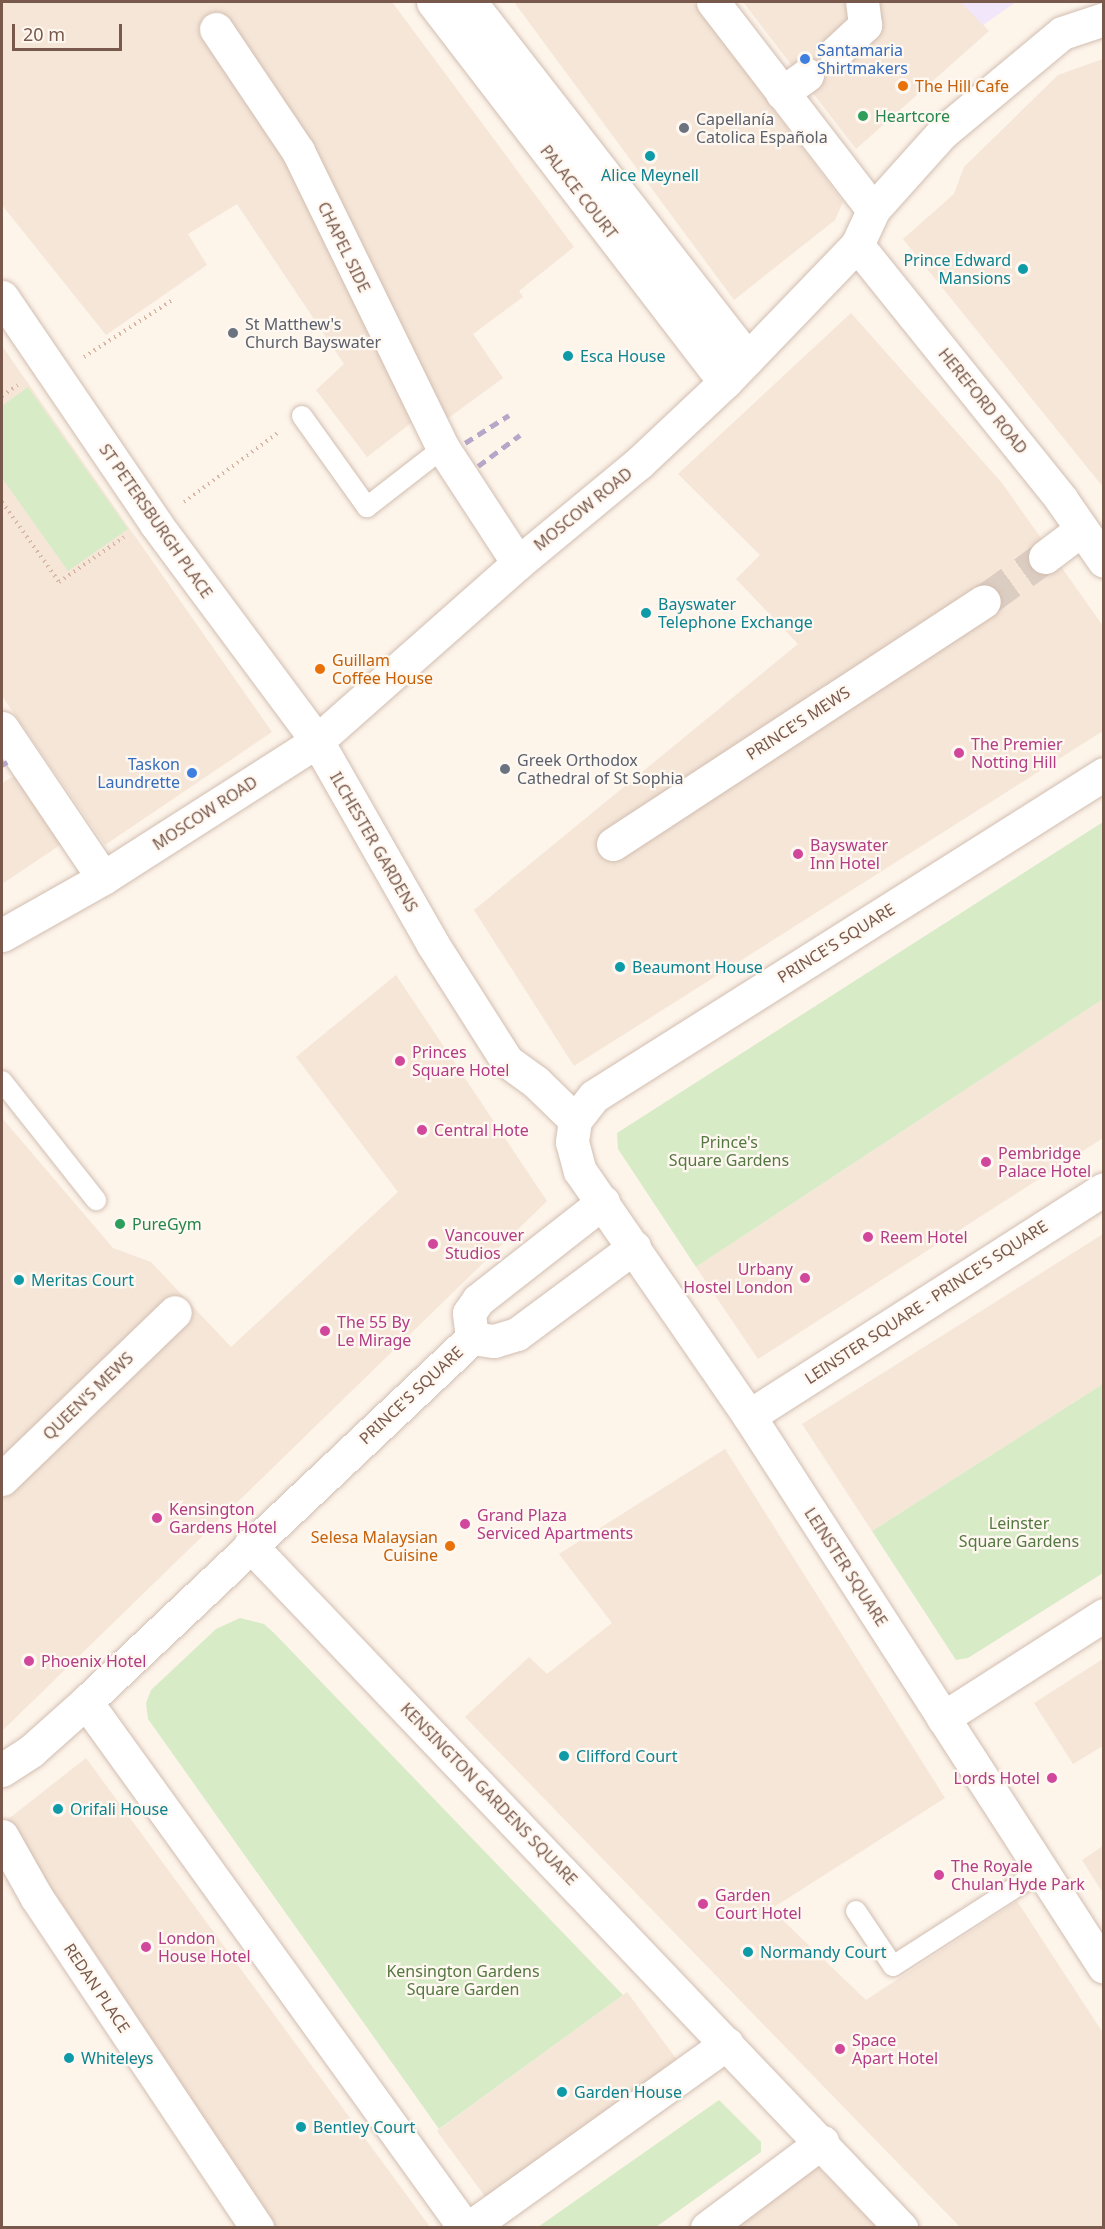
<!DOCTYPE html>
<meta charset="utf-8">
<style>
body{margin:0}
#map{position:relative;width:1105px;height:2229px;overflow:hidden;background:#fdf4ea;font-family:"Noto Sans",sans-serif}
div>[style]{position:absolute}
.residential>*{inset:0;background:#f5e6d8}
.education>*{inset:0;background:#f1e6fa}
.green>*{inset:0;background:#d8ebc7}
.street-tunnel>*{height:33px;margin-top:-16.5px;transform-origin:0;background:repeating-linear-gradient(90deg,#dccdc2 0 33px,transparent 0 49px)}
.path>*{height:4px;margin-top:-2px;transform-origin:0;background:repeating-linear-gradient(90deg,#d8b5a3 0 1.5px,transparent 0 6px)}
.roads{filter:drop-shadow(0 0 2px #d2beb1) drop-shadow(0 0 2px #d2beb1)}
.lane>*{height:20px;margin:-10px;padding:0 10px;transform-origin:10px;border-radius:10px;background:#fff}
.street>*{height:33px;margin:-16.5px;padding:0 16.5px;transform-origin:16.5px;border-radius:16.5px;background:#fff}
.rail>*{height:4.5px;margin-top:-2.25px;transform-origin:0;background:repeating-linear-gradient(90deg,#b7a6c8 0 9px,transparent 0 15px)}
.dots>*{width:16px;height:16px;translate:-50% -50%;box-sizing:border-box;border:3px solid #fff8f1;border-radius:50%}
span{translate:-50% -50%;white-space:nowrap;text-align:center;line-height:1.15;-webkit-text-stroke:4.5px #fff8f1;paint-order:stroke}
.shop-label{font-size:16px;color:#366cbe}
.left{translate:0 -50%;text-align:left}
.right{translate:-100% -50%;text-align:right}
.food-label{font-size:16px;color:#c56008}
.leisure-label{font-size:16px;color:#27864d}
.worship-label{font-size:16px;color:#5b616d}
.culture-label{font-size:16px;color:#0d838f}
.street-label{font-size:16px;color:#79594c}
.hotel-label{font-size:16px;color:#b23c85}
.park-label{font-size:16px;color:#547841}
.frame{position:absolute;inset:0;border:3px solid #79594c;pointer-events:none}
.scale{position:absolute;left:12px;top:24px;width:110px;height:27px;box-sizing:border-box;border:3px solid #79594c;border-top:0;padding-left:8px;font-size:18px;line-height:21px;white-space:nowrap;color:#79594c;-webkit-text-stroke:4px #fff8f1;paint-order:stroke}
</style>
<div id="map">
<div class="residential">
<div style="clip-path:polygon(2px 2px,392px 2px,574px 247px,519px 291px,523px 297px,473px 334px,503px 378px,447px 419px,437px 403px,367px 457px,316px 390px,344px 364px,237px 204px,188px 234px,207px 265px,106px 335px,2px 205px)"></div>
<div style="clip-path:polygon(514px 2px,693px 2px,843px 202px,835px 220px,734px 300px)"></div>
<div style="clip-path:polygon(743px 2px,962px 2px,989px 31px,856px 149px)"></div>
<div style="clip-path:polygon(1103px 59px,1104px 59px,1103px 487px,903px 239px,954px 194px,964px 167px,1058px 75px)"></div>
<div style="clip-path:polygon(851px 313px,1002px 483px,1103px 626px,1103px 731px,574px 1066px,474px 910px,798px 644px,736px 579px,760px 555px,678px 474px)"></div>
<div style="clip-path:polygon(2px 346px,272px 732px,105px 845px,2px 696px)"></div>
<div style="clip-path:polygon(16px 775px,63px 843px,2px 884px,2px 783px)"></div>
<div style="clip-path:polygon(396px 975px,547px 1201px,2px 1731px,2px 1118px,113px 1248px,151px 1262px,231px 1347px,398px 1192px,296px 1057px)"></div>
<div style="clip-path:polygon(1103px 999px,1103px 1138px,758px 1359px,696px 1267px)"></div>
<div style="clip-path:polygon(1103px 1234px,1103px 1384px,872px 1531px,802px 1424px)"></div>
<div style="clip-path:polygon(725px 1449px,945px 1798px,771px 1909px,866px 2000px,1017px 1901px,1103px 2033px,1103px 2227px,960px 2227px,465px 1717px,529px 1657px,547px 1674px,612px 1623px,559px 1554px)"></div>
<div style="clip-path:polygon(1103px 1659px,1103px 1746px,1073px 1764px,1034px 1703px)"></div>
<div style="clip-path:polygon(86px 1758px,430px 2227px,276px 2227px,127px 2027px,2px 1824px)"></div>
<div style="clip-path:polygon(1103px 1846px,1103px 1893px,1082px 1860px)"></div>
<div style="clip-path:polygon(627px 1992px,683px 2068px,492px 2206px,437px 2131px)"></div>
<div style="clip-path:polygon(816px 2165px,877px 2227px,731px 2228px)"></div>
</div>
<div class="education">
<div style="clip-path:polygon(961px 2px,1016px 2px,983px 25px)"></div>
</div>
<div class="green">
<div style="clip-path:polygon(28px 387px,128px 529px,68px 571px,2px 478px,2px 406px)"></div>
<div style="clip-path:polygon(1103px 822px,1103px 999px,696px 1267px,618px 1149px,617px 1133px)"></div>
<div style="clip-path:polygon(1103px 1384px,1103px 1573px,968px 1658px,956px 1660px,872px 1531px)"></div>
<div style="clip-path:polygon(240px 1618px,264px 1624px,274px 1633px,623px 1995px,439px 2129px,148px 1719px,146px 1703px,151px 1690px,216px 1629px)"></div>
<div style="clip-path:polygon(719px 2100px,761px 2142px,761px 2152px,656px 2227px,538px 2227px)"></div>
</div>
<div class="street-tunnel">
<div style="left:984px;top:601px;width:75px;rotate:-35.8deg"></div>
</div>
<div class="path">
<div style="left:84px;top:357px;width:107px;rotate:-32.8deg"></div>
<div style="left:2px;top:396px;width:19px;rotate:-35deg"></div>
<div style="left:2px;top:502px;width:98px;rotate:54.5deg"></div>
<div style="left:59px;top:582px;width:79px;rotate:-34.7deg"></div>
<div style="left:184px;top:502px;width:118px;rotate:-36.4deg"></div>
</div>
<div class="roads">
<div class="lane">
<div style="left:302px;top:416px;width:112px;rotate:54.5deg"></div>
<div style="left:367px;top:507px;width:96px;rotate:-37.8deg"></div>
<div style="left:2px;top:1081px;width:152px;rotate:51.7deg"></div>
<div style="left:856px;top:1911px;width:66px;rotate:56.1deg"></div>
<div style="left:893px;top:1966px;width:176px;rotate:-32.7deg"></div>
</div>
<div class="street">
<div style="left:433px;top:2px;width:479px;rotate:52.5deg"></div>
<div style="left:470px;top:2px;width:452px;rotate:52.1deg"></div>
<div style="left:713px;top:2px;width:262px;rotate:52.4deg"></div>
<div style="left:216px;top:29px;width:147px;rotate:56.1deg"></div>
<div style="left:298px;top:151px;width:331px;rotate:64deg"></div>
<div style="left:443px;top:448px;width:137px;rotate:56.9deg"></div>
<div style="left:836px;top:52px;width:40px;rotate:-43deg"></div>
<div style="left:865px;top:25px;width:23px;rotate:-97deg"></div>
<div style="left:782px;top:93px;width:31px;rotate:-36deg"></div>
<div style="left:857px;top:245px;width:326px;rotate:51.2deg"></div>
<div style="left:1061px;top:499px;width:75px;rotate:55.3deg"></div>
<div style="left:2px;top:297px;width:274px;rotate:55.8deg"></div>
<div style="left:156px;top:524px;width:270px;rotate:53.4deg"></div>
<div style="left:317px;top:741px;width:232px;rotate:60.3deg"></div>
<div style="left:432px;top:943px;width:140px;rotate:57.6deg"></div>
<div style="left:507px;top:1061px;width:36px;rotate:36deg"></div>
<div style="left:536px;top:1082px;width:54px;rotate:44.3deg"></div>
<div style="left:1045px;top:557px;width:46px;rotate:-37.1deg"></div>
<div style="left:2px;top:728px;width:181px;rotate:56deg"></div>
<div style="left:1104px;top:774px;width:603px;rotate:147.73deg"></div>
<div style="left:594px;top:1096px;width:31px;rotate:128deg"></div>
<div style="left:575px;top:1120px;width:22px;rotate:98deg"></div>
<div style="left:572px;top:1142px;width:30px;rotate:75deg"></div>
<div style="left:580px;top:1171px;width:298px;rotate:55.4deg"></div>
<div style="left:749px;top:1416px;width:655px;rotate:57.21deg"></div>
<div style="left:613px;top:844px;width:443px;rotate:-33.2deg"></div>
<div style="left:2px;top:935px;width:116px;rotate:-29.4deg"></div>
<div style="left:103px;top:878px;width:254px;rotate:-32.6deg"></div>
<div style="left:317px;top:741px;width:268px;rotate:-41.5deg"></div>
<div style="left:518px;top:563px;width:157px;rotate:-39.6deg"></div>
<div style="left:639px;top:463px;width:118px;rotate:-43.3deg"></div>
<div style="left:725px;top:382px;width:190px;rotate:-46.1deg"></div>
<div style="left:857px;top:245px;width:38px;rotate:-65deg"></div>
<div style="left:873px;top:210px;width:103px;rotate:-48.1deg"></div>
<div style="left:942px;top:133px;width:156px;rotate:-39.8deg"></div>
<div style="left:1062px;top:33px;width:44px;rotate:-18.4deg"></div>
<div style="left:472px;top:1338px;width:25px;rotate:-97deg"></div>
<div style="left:469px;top:1313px;width:16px;rotate:-55deg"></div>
<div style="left:478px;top:1300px;width:159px;rotate:-38.1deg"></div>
<div style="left:472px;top:1338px;width:22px;rotate:8deg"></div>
<div style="left:494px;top:1341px;width:24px;rotate:-17deg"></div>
<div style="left:517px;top:1334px;width:146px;rotate:-36.6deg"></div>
<div style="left:749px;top:1416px;width:421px;rotate:-32.6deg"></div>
<div style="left:2px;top:1479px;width:240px;rotate:-44deg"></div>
<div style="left:250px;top:1545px;width:944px;rotate:46.37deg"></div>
<div style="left:86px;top:1702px;width:648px;rotate:54.23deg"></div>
<div style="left:943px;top:1718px;width:191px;rotate:-32.6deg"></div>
<div style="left:2px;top:1770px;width:35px;rotate:-33deg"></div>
<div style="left:31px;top:1751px;width:74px;rotate:-41.7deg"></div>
<div style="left:86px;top:1702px;width:531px;rotate:-43.32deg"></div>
<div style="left:2px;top:1836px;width:71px;rotate:60.6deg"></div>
<div style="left:37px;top:1898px;width:397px;rotate:56.3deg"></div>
<div style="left:469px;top:2228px;width:317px;rotate:-35.6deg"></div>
<div style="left:707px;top:2228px;width:144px;rotate:-36.8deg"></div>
</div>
</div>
<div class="rail">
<div style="left:465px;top:443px;width:52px;rotate:-32.5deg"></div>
<div style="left:478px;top:466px;width:52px;rotate:-36.4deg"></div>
<div style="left:2px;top:765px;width:6px;rotate:-31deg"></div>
</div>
<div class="dots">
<div style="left:805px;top:59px;background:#3f7fe0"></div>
<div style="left:903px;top:86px;background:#e8710a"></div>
<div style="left:863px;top:116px;background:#2e9e5b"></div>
<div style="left:684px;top:128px;background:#6b7280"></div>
<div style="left:650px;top:156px;background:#0f9aa8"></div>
<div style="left:1023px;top:269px;background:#0f9aa8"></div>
<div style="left:233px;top:333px;background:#6b7280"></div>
<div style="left:568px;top:356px;background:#0f9aa8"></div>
<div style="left:646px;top:613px;background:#0f9aa8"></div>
<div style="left:320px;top:669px;background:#e8710a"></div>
<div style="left:959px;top:753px;background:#d1479c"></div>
<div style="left:505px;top:769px;background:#6b7280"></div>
<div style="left:192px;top:773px;background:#3f7fe0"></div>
<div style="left:798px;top:854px;background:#d1479c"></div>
<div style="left:620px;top:967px;background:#0f9aa8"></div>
<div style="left:400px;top:1061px;background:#d1479c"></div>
<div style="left:422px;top:1130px;background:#d1479c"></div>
<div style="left:986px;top:1162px;background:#d1479c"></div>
<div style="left:120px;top:1224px;background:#2e9e5b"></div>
<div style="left:868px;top:1237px;background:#d1479c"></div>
<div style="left:433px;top:1244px;background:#d1479c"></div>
<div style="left:805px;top:1278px;background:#d1479c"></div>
<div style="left:19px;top:1280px;background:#0f9aa8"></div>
<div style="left:325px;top:1331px;background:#d1479c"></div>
<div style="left:157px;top:1518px;background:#d1479c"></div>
<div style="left:465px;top:1524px;background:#d1479c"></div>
<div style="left:450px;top:1546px;background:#e8710a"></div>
<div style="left:29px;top:1661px;background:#d1479c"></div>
<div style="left:564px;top:1756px;background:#0f9aa8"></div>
<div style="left:1052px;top:1778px;background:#d1479c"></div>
<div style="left:58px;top:1809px;background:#0f9aa8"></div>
<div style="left:939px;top:1875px;background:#d1479c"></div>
<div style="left:703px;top:1904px;background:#d1479c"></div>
<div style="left:146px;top:1947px;background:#d1479c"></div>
<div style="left:748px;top:1952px;background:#0f9aa8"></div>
<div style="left:840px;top:2049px;background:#d1479c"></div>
<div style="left:69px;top:2058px;background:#0f9aa8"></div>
<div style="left:562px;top:2092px;background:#0f9aa8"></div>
<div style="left:301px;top:2127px;background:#0f9aa8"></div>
</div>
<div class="shop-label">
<span class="left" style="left:817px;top:59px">Santamaria<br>Shirtmakers</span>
<span class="right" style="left:180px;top:773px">Taskon<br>Laundrette</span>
</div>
<div class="food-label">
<span class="left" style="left:915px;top:86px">The Hill Cafe</span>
<span class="left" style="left:332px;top:669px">Guillam<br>Coffee House</span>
<span class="right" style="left:438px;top:1546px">Selesa Malaysian<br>Cuisine</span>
</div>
<div class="leisure-label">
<span class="left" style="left:875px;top:116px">Heartcore</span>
<span class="left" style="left:132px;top:1224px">PureGym</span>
</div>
<div class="worship-label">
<span class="left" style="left:696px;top:128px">Capellanía<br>Catolica Española</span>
<span class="left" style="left:245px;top:333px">St Matthew's<br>Church Bayswater</span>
<span class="left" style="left:517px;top:769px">Greek Orthodox<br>Cathedral of St Sophia</span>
</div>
<div class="culture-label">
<span style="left:650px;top:175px">Alice Meynell</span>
<span class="right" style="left:1011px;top:269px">Prince Edward<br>Mansions</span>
<span class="left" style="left:580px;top:356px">Esca House</span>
<span class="left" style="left:658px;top:613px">Bayswater<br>Telephone Exchange</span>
<span class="left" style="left:632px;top:967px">Beaumont House</span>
<span class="left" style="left:31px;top:1280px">Meritas Court</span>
<span class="left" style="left:576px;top:1756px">Clifford Court</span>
<span class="left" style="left:70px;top:1809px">Orifali House</span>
<span class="left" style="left:760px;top:1952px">Normandy Court</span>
<span class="left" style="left:81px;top:2058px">Whiteleys</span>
<span class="left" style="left:574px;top:2092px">Garden House</span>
<span class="left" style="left:313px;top:2127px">Bentley Court</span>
</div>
<div class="street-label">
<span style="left:579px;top:192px;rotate:52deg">PALACE COURT</span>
<span style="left:344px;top:247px;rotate:64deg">CHAPEL SIDE</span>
<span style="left:983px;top:401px;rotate:51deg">HEREFORD ROAD</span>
<span style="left:583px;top:509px;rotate:-39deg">MOSCOW ROAD</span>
<span style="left:156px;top:521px;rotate:55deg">ST PETERSBURGH PLACE</span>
<span style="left:798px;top:723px;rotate:-33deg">PRINCE'S MEWS</span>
<span style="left:205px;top:813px;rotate:-33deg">MOSCOW ROAD</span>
<span style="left:374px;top:842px;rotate:60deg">ILCHESTER GARDENS</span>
<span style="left:836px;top:943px;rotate:-32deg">PRINCE'S SQUARE</span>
<span style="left:926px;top:1302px;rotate:-33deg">LEINSTER SQUARE - PRINCE'S SQUARE</span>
<span style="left:411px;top:1395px;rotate:-43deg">PRINCE'S SQUARE</span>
<span style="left:88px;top:1396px;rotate:-44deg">QUEEN'S MEWS</span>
<span style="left:846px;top:1567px;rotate:57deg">LEINSTER SQUARE</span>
<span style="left:489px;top:1794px;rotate:46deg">KENSINGTON GARDENS SQUARE</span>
<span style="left:97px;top:1988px;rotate:56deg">REDAN PLACE</span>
</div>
<div class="hotel-label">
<span class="left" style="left:971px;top:753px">The Premier<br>Notting Hill</span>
<span class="left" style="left:810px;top:854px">Bayswater<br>Inn Hotel</span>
<span class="left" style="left:412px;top:1061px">Princes<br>Square Hotel</span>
<span class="left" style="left:434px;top:1130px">Central Hote</span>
<span class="left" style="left:998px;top:1162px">Pembridge<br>Palace Hotel</span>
<span class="left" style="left:445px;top:1244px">Vancouver<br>Studios</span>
<span class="left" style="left:880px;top:1237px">Reem Hotel</span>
<span class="right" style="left:793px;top:1278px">Urbany<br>Hostel London</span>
<span class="left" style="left:337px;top:1331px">The 55 By<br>Le Mirage</span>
<span class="left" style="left:169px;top:1518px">Kensington<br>Gardens Hotel</span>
<span class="left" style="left:477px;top:1524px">Grand Plaza<br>Serviced Apartments</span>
<span class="left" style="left:41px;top:1661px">Phoenix Hotel</span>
<span class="right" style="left:1040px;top:1778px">Lords Hotel</span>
<span class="left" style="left:951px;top:1875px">The Royale<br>Chulan Hyde Park</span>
<span class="left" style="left:715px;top:1904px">Garden<br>Court Hotel</span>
<span class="left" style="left:158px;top:1947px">London<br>House Hotel</span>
<span class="left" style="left:852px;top:2049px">Space<br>Apart Hotel</span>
</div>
<div class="park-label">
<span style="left:729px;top:1151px">Prince's<br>Square Gardens</span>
<span style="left:1019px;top:1532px">Leinster<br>Square Gardens</span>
<span style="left:463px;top:1980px">Kensington Gardens<br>Square Garden</span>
</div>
<div class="frame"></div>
<div class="scale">20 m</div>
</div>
